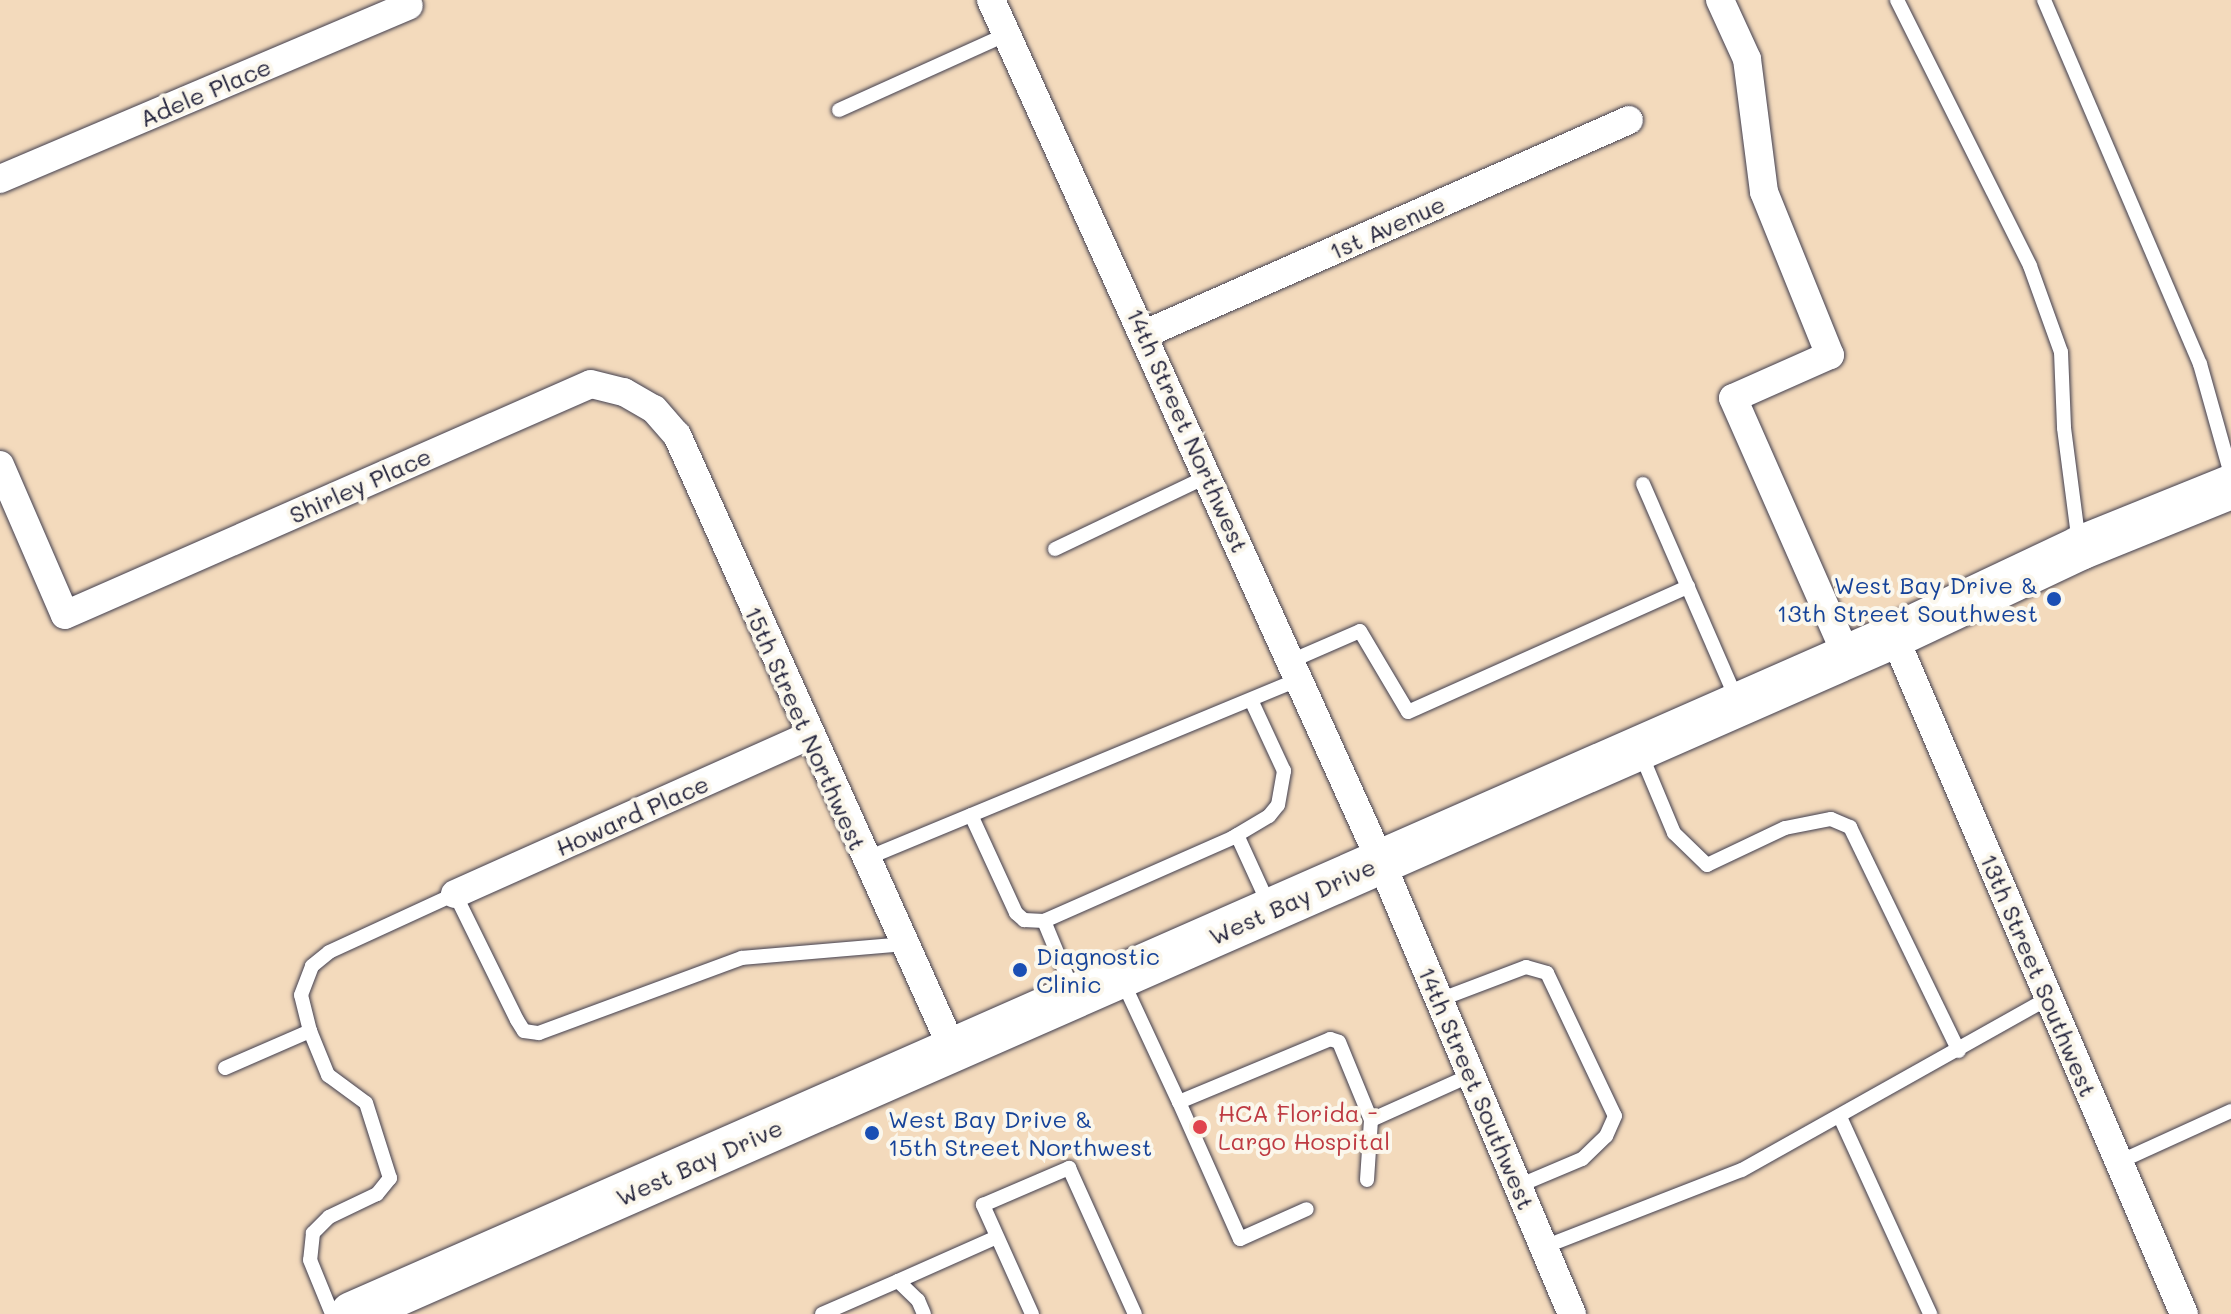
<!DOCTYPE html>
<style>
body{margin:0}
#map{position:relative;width:2231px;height:1314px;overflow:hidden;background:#f3dabc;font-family:Mali,sans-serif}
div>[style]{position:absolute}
.roads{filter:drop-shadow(0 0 2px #413e4e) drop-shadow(0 0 2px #413e4e)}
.service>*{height:14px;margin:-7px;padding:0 7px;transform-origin:7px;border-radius:7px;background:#fff}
.minor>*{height:28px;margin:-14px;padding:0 14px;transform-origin:14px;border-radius:14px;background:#fff}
.primary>*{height:44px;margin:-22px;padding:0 22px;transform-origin:22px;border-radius:22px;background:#fff}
.dots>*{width:22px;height:22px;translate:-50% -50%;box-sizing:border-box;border:4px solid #fbf7ec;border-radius:50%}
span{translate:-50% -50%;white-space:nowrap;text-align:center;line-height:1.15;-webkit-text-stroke:8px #fbf7ec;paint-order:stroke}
.street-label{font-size:24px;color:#22223b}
.transit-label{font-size:24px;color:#164399}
.right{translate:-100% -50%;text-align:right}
.left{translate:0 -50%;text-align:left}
.health-label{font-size:24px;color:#be3a42}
</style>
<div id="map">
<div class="roads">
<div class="service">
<div style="left:1897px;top:0;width:297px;rotate:63.4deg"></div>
<div style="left:2030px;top:266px;width:91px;rotate:70.2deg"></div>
<div style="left:2061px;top:352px;width:76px;rotate:87.7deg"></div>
<div style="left:2064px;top:428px;width:116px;rotate:82.6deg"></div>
<div style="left:2044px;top:0;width:396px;rotate:66.8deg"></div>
<div style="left:2200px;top:364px;width:114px;rotate:74.3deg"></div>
<div style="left:839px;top:110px;width:184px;rotate:-24.3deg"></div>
<div style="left:1643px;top:484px;width:236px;rotate:66.5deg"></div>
<div style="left:1055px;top:549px;width:170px;rotate:-25.5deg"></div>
<div style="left:1291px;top:661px;width:75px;rotate:-23.5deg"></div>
<div style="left:1360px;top:631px;width:94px;rotate:59.3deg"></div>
<div style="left:1408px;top:712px;width:307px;rotate:-24.1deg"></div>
<div style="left:1641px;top:754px;width:86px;rotate:67.3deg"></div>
<div style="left:1674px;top:833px;width:46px;rotate:44.1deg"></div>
<div style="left:1707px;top:865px;width:86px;rotate:-25.4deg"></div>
<div style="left:1785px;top:828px;width:47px;rotate:-11.1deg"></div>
<div style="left:1831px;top:819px;width:21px;rotate:23deg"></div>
<div style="left:1850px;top:827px;width:249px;rotate:64.1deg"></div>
<div style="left:971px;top:815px;width:108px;rotate:65.3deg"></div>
<div style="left:1016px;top:913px;width:11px;rotate:41deg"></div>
<div style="left:1024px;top:920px;width:20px;rotate:3deg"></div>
<div style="left:1044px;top:921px;width:206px;rotate:-23.8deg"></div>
<div style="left:1232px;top:838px;width:43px;rotate:-30.7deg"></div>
<div style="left:1269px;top:816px;width:14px;rotate:-51deg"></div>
<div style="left:1278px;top:805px;width:35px;rotate:-80deg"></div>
<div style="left:1284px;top:771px;width:78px;rotate:-114.9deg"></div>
<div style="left:1237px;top:835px;width:79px;rotate:65.4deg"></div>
<div style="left:865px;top:859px;width:471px;rotate:-22.5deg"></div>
<div style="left:1044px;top:921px;width:76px;rotate:67.5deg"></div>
<div style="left:1122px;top:980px;width:135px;rotate:65deg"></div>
<div style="left:1179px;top:1102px;width:164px;rotate:-22.6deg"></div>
<div style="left:1330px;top:1039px;width:9px;rotate:18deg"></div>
<div style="left:1339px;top:1042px;width:84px;rotate:67.7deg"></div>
<div style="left:1371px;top:1120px;width:107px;rotate:-24.2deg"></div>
<div style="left:1439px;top:1000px;width:93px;rotate:-20.8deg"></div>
<div style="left:1526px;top:967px;width:22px;rotate:16deg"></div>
<div style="left:1547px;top:973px;width:158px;rotate:64.6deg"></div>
<div style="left:1615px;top:1116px;width:22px;rotate:114deg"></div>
<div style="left:1606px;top:1136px;width:33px;rotate:136deg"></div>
<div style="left:1582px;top:1159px;width:69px;rotate:157.1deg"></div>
<div style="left:310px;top:1031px;width:48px;rotate:67.8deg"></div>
<div style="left:328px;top:1075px;width:47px;rotate:36.4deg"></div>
<div style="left:366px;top:1103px;width:79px;rotate:72.3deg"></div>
<div style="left:390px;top:1178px;width:21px;rotate:129deg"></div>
<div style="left:377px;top:1194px;width:53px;rotate:154.4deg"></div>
<div style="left:329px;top:1217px;width:23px;rotate:135deg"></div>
<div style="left:313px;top:1233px;width:27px;rotate:96deg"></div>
<div style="left:310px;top:1260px;width:58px;rotate:67.8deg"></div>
<div style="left:225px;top:1068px;width:93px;rotate:-23.5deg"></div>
<div style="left:310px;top:1031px;width:37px;rotate:-104deg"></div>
<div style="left:301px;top:995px;width:31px;rotate:-69deg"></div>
<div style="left:312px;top:966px;width:22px;rotate:-39deg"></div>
<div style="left:329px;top:952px;width:139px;rotate:-24.7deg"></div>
<div style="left:455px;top:894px;width:140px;rotate:63.8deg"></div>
<div style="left:517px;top:1020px;width:13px;rotate:58deg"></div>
<div style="left:524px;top:1031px;width:15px;rotate:8deg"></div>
<div style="left:539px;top:1033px;width:216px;rotate:-20.3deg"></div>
<div style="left:742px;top:958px;width:163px;rotate:-4.9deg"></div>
<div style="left:1179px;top:1102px;width:150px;rotate:66deg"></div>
<div style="left:1240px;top:1239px;width:73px;rotate:-24.1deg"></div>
<div style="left:1840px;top:1117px;width:217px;rotate:65.4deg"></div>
<div style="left:2119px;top:1162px;width:123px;rotate:-24.5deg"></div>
<div style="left:1367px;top:1180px;width:60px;rotate:-86.2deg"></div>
<div style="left:1544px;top:1247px;width:212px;rotate:-21.3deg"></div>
<div style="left:1742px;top:1170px;width:352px;rotate:-29.3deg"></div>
<div style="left:898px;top:1281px;width:108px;rotate:-24deg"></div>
<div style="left:822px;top:1314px;width:83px;rotate:-23.5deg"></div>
<div style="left:898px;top:1281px;width:28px;rotate:44deg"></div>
<div style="left:918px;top:1300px;width:15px;rotate:67deg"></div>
<div style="left:1032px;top:1314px;width:120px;rotate:-114.2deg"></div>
<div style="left:983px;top:1205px;width:94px;rotate:-23.3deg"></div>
<div style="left:1069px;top:1168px;width:160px;rotate:65.7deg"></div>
</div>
<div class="minor">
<div style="left:991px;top:0;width:946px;rotate:65.66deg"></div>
<div style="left:1381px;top:862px;width:491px;rotate:67.1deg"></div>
<div style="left:1720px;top:0;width:65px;rotate:65.4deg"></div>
<div style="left:1747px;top:59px;width:134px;rotate:82.7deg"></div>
<div style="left:1764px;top:192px;width:176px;rotate:68deg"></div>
<div style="left:1830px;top:355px;width:106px;rotate:156.1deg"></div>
<div style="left:1733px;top:398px;width:282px;rotate:66.2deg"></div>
<div style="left:0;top:179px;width:444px;rotate:-23deg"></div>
<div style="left:1145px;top:334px;width:529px;rotate:-23.85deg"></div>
<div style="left:0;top:465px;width:163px;rotate:66.6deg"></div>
<div style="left:65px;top:615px;width:574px;rotate:-23.71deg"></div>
<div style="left:591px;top:384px;width:34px;rotate:14deg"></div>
<div style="left:624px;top:392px;width:34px;rotate:30deg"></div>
<div style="left:654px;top:409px;width:35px;rotate:49deg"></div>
<div style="left:677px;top:435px;width:674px;rotate:65.83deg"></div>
<div style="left:1894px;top:636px;width:737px;rotate:66.84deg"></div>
<div style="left:455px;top:894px;width:387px;rotate:-24.1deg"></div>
</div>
<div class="primary">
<div style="left:352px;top:1314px;width:1684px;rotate:-23.73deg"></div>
<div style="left:1894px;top:636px;width:206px;rotate:-25.3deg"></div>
<div style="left:2080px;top:548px;width:163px;rotate:-22deg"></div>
</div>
</div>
<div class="dots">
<div style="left:2054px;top:599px;background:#1a4fb4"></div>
<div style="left:1020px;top:970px;background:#1a4fb4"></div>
<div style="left:1200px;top:1127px;background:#e0444e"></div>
<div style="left:872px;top:1133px;background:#1a4fb4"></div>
</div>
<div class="street-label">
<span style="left:205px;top:92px;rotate:-23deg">Adele Place</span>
<span style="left:1387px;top:227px;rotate:-24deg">1st Avenue</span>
<span style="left:1188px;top:430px;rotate:66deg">14th Street Northwest</span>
<span style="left:360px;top:485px;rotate:-24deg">Shirley Place</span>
<span style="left:806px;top:728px;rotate:66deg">15th Street Northwest</span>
<span style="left:632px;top:815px;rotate:-24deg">Howard Place</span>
<span style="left:1292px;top:901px;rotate:-24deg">West Bay Drive</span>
<span style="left:2039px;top:975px;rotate:67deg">13th Street Southwest</span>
<span style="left:1477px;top:1088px;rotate:67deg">14th Street Southwest</span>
<span style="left:699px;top:1162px;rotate:-24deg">West Bay Drive</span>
</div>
<div class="transit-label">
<span class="right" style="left:2038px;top:599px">West Bay Drive &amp;<br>13th Street Southwest</span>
<span class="left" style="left:1036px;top:970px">Diagnostic<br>Clinic</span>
<span class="left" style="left:888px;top:1133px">West Bay Drive &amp;<br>15th Street Northwest</span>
</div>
<div class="health-label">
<span class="left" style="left:1218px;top:1127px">HCA Florida -<br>Largo Hospital</span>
</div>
</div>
